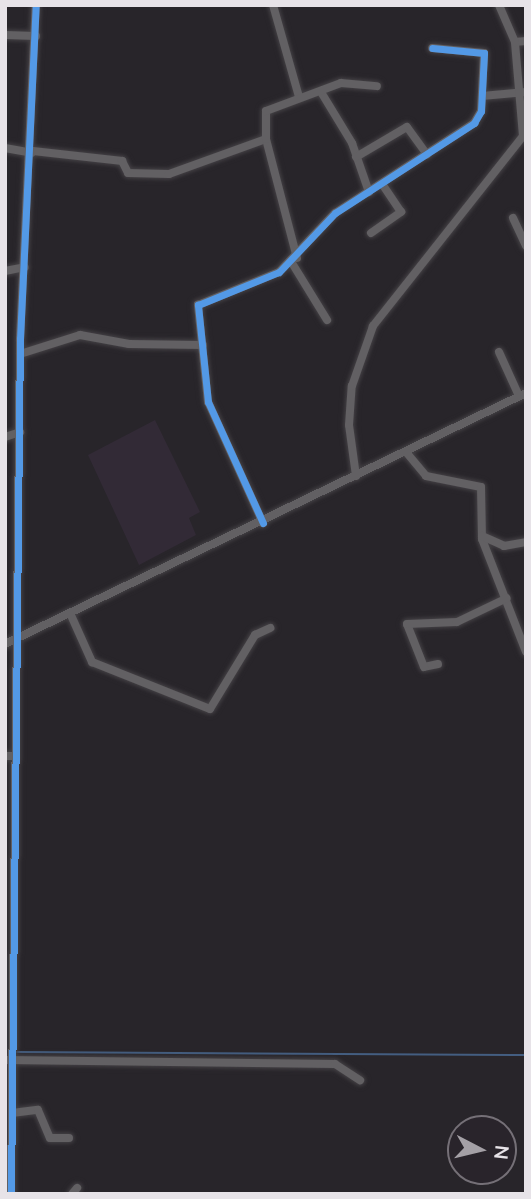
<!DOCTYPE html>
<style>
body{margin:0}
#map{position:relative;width:531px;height:1199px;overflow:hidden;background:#28252a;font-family:"Nunito Sans",sans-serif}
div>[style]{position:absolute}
.built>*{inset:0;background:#322a36}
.stream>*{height:2px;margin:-1px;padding:0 1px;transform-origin:1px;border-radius:1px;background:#445e81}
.roads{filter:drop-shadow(0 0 2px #444145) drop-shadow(0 0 2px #444145)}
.minor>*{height:8px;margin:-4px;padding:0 4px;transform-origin:4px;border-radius:4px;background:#626063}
.cycleway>*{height:7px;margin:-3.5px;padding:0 3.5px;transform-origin:3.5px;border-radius:3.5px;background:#5399e6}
span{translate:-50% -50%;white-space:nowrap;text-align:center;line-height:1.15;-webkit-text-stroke:6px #29242b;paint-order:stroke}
.frame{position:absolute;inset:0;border:7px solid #e7e3e8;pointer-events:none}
.north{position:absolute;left:447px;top:1115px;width:70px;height:70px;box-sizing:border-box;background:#29242b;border:2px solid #757077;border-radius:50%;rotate:97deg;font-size:19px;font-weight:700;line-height:28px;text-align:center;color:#e7e3e8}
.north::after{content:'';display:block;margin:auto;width:24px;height:32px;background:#a4a0a6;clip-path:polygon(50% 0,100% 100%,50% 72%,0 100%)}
</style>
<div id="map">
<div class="built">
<div style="clip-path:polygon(155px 420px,200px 512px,189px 518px,196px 535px,139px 565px,88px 455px)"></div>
</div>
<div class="stream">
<div style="left:16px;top:1052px;width:510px;rotate:0.34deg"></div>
</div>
<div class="roads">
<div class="minor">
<div style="left:273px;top:5px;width:96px;rotate:74.2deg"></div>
<div style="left:5px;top:35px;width:31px;rotate:2deg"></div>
<div style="left:515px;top:42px;width:11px;rotate:-5deg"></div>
<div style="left:321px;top:92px;width:60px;rotate:58.7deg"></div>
<div style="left:352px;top:143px;width:52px;rotate:70.9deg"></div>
<div style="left:482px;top:96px;width:44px;rotate:-5.2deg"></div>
<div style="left:5px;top:148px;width:27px;rotate:10deg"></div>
<div style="left:33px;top:151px;width:90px;rotate:6.4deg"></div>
<div style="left:122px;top:161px;width:13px;rotate:63deg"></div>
<div style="left:128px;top:173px;width:41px;rotate:1.4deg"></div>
<div style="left:169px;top:174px;width:103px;rotate:-19.8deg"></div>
<div style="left:356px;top:157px;width:59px;rotate:-30.5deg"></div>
<div style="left:407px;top:127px;width:34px;rotate:54deg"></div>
<div style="left:513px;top:218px;width:31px;rotate:65deg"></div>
<div style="left:371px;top:233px;width:37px;rotate:-35deg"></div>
<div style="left:401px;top:212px;width:34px;rotate:-124deg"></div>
<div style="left:297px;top:258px;width:123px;rotate:-104.6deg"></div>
<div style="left:266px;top:139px;width:28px;rotate:-90deg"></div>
<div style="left:266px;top:111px;width:80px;rotate:-20.5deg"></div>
<div style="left:341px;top:83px;width:36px;rotate:5deg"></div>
<div style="left:292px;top:263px;width:67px;rotate:58.4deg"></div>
<div style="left:5px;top:271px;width:20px;rotate:-11deg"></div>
<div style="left:499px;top:352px;width:48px;rotate:65.6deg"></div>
<div style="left:20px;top:354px;width:63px;rotate:-17.6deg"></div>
<div style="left:80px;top:335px;width:50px;rotate:10.4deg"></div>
<div style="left:129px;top:344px;width:74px;rotate:0.8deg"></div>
<div style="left:5px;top:437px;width:16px;rotate:-18deg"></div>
<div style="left:406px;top:452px;width:31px;rotate:50deg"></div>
<div style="left:426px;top:476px;width:56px;rotate:11.3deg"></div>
<div style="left:481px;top:487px;width:52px;rotate:88.9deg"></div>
<div style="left:482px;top:539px;width:121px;rotate:68.7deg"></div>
<div style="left:356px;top:476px;width:51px;rotate:-97.8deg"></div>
<div style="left:349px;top:425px;width:39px;rotate:-86deg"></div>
<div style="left:352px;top:386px;width:64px;rotate:-70.7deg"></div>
<div style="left:373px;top:326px;width:242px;rotate:-51.7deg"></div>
<div style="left:523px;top:136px;width:94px;rotate:-94.9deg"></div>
<div style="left:515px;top:42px;width:40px;rotate:-113.4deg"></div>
<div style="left:263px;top:523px;width:133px;rotate:-114.4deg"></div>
<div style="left:208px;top:402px;width:98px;rotate:-95.9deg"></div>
<div style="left:198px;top:305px;width:87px;rotate:-22.2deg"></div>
<div style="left:279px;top:272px;width:81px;rotate:-46.5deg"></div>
<div style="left:335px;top:213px;width:166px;rotate:-32.9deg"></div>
<div style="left:474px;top:123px;width:14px;rotate:-60deg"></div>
<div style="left:481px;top:111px;width:58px;rotate:-87deg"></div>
<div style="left:484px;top:53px;width:52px;rotate:-174.5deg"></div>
<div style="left:482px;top:536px;width:24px;rotate:24deg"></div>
<div style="left:504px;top:546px;width:22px;rotate:-10deg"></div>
<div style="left:70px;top:613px;width:54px;rotate:65.8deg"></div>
<div style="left:92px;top:662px;width:127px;rotate:21.7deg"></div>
<div style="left:210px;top:709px;width:87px;rotate:-58.7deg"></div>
<div style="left:255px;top:635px;width:17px;rotate:-25deg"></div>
<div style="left:5px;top:644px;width:578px;rotate:-25.72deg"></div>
<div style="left:438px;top:664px;width:14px;rotate:168deg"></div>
<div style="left:424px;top:667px;width:46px;rotate:-111.6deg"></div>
<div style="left:407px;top:624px;width:50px;rotate:-2.3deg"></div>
<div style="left:457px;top:622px;width:55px;rotate:-25.6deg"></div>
<div style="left:5px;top:756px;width:11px"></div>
<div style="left:5px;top:1060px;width:330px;rotate:0.7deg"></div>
<div style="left:335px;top:1064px;width:30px;rotate:33deg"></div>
<div style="left:12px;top:1113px;width:26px;rotate:-7deg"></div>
<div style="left:38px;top:1110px;width:30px;rotate:67deg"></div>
<div style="left:50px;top:1138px;width:19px"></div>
<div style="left:11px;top:1194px;width:855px;rotate:-89.4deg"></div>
<div style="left:20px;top:339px;width:334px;rotate:-87.3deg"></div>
<div style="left:72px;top:1194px;width:8px;rotate:-50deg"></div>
</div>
</div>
<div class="cycleway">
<div style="left:263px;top:523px;width:133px;rotate:-114.4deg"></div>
<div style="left:208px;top:402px;width:98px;rotate:-95.9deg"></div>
<div style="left:198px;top:305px;width:87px;rotate:-22.2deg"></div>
<div style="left:279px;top:272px;width:81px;rotate:-46.5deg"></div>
<div style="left:335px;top:213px;width:166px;rotate:-32.9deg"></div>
<div style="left:474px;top:123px;width:14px;rotate:-60deg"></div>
<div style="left:481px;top:111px;width:58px;rotate:-87deg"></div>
<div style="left:484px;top:53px;width:52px;rotate:-174.5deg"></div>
<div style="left:11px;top:1194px;width:855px;rotate:-89.4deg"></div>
<div style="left:20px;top:339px;width:334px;rotate:-87.3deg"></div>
</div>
<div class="frame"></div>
<div class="north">N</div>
</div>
